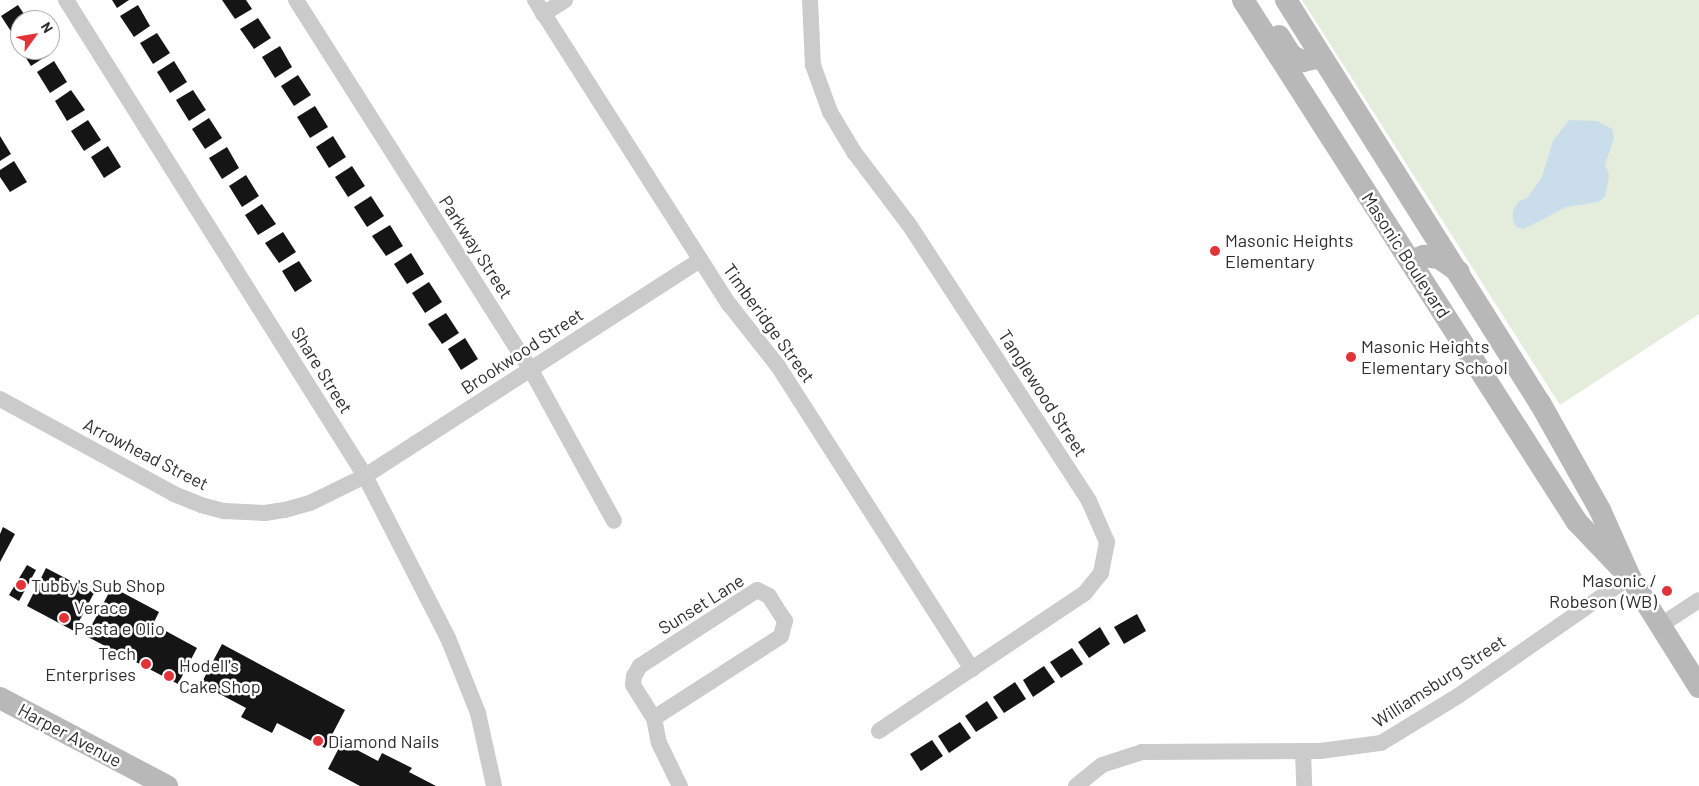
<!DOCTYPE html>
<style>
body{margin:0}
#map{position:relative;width:1699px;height:786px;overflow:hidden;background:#fff;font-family:Barlow,sans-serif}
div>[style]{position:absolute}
.green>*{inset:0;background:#e4ecdc}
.water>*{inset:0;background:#c9ddeb}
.building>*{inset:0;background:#151515}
.minor>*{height:16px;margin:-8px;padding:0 8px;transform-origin:8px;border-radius:8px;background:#cbcbcb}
.secondary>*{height:22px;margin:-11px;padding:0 11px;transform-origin:11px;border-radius:11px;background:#b8b8b8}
.dots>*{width:14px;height:14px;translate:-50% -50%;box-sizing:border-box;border:2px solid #fff;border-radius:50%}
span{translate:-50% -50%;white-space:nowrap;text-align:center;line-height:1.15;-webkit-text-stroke:5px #fff;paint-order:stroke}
.poi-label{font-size:18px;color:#2e2e2e}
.left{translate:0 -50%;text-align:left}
.right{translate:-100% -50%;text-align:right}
.street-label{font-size:18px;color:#2e2e2e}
.north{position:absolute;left:10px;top:10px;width:50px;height:50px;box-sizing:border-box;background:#fff;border:1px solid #ababab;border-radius:50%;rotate:58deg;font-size:14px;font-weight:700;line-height:20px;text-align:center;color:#2e2e2e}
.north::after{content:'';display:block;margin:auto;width:18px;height:22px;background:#e43239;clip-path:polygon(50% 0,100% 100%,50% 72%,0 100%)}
</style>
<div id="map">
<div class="green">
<div style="clip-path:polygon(1302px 0,1699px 0,1699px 314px,1560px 405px)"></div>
</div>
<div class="water">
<div style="clip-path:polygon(1569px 120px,1597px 121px,1612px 129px,1614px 138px,1605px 165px,1609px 175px,1605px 197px,1598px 202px,1566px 207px,1524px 229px,1516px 227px,1513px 220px,1513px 210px,1519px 201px,1527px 198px,1542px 177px,1553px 141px)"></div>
</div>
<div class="building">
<div style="clip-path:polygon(112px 0,129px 0,117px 8px)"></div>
<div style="clip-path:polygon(222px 0,246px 0,252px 9px,235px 19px)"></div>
<div style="clip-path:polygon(18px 5px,28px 20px,20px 20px,20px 33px,14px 36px,1px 16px)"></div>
<div style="clip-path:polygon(138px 5px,150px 26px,134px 37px,120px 16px)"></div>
<div style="clip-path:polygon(258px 18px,271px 38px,254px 49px,240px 29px)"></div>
<div style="clip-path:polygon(157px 33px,170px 53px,153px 64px,140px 43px)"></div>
<div style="clip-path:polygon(280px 46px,292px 67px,275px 78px,262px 57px)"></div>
<div style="clip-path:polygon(21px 50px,45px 50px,48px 55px,31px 66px)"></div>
<div style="clip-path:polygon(54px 61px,67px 82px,50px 93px,37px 72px)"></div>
<div style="clip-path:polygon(174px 61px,187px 82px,170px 93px,157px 72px)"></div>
<div style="clip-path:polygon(298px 75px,311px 95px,294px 106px,281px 86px)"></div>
<div style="clip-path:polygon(71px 90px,85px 110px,67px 121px,55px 101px)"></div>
<div style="clip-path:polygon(193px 90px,206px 110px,189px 121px,176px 100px)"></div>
<div style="clip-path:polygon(315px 106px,328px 127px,310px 138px,297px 117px)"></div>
<div style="clip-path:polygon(209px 118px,222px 138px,205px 149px,192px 129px)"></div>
<div style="clip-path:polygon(88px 120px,101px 140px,84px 151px,71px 131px)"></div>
<div style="clip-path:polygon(0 136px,11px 154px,0 161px)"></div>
<div style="clip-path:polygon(333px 136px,346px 157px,329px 168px,316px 147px)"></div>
<div style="clip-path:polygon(108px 146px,121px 167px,104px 178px,91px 157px)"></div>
<div style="clip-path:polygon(227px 147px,239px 168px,222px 179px,209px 158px)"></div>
<div style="clip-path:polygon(14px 161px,27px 182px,10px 192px,0 177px,0 170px)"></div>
<div style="clip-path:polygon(352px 166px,365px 186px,348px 197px,335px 177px)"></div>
<div style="clip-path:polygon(246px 175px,259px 196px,242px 207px,229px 186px)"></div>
<div style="clip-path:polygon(371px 196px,384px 216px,367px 227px,354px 207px)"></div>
<div style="clip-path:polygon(262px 204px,276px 224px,258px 235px,245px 215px)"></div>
<div style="clip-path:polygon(390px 225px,403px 246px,386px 256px,372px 236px)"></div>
<div style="clip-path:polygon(283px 232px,296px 252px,279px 263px,265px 243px)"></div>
<div style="clip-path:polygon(411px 253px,424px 274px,407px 284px,394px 264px)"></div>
<div style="clip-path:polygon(299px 261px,312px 281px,295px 292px,282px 271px)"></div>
<div style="clip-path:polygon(429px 282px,442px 302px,425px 313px,412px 293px)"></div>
<div style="clip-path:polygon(446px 313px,459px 333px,442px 344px,428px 324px)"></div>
<div style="clip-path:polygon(465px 338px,478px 359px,461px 370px,448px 349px)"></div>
<div style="clip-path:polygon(3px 527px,15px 534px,0 562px,0 534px)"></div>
<div style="clip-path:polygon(27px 565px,36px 570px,19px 601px,9px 595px)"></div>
<div style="clip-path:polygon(46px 568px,94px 593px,74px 631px,27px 606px)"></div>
<div style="clip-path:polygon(112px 587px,159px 612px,153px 624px,197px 648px,178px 684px,86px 636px)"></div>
<div style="clip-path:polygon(1137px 614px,1146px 631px,1124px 644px,1114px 627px)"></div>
<div style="clip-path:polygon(1100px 627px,1110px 644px,1089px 658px,1078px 642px)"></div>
<div style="clip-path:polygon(222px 644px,345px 710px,325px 748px,277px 723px,272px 733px,241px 717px,246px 708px,201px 684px)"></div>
<div style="clip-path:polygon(1072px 648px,1083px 664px,1061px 678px,1050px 662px)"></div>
<div style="clip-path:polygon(1044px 666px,1055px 682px,1033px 697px,1023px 680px)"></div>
<div style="clip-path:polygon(1015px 682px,1026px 699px,1004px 713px,993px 697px)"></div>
<div style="clip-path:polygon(987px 701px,998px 718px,976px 732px,965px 716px)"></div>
<div style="clip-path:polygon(960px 722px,971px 738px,949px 753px,938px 736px)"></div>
<div style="clip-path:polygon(932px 740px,943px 756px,921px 771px,910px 754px)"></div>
<div style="clip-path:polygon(342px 742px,378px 761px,382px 753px,412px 768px,409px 772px,436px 786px,360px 786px,328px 769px)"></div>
</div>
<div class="minor">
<div style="left:66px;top:0;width:562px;rotate:57.86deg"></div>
<div style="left:365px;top:476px;width:182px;rotate:62.9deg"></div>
<div style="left:448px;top:638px;width:81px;rotate:68.2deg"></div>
<div style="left:478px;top:713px;width:75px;rotate:77.6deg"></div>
<div style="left:296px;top:0;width:438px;rotate:57.6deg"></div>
<div style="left:531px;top:370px;width:172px;rotate:61.2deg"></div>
<div style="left:535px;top:0;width:361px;rotate:57.5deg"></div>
<div style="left:729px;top:304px;width:79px;rotate:51.7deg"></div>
<div style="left:778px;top:366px;width:360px;rotate:57.4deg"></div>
<div style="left:810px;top:0;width:65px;rotate:87.4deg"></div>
<div style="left:813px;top:65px;width:50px;rotate:70.1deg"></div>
<div style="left:830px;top:112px;width:47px;rotate:59deg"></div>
<div style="left:854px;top:152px;width:93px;rotate:52.9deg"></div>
<div style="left:910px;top:226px;width:328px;rotate:56.9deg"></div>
<div style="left:1089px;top:501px;width:45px;rotate:66.3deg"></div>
<div style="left:1107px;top:542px;width:32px;rotate:101deg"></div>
<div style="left:1101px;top:573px;width:26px;rotate:129deg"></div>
<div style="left:1085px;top:593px;width:248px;rotate:146.2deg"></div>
<div style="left:543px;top:14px;width:26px;rotate:-32deg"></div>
<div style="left:0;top:399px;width:198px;rotate:28.6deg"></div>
<div style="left:174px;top:494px;width:29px;rotate:22deg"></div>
<div style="left:201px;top:505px;width:24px;rotate:15deg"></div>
<div style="left:224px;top:511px;width:41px;rotate:2.8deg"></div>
<div style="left:265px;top:513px;width:20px;rotate:-9deg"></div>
<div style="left:285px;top:510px;width:26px;rotate:-16deg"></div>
<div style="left:310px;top:503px;width:61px;rotate:-26.1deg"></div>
<div style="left:365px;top:476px;width:399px;rotate:-32.8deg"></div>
<div style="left:1661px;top:625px;width:45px;rotate:-33.3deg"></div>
<div style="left:654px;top:718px;width:151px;rotate:-32.8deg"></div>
<div style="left:781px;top:636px;width:16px;rotate:-75deg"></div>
<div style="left:785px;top:621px;width:30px;rotate:-123deg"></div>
<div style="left:769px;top:596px;width:13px;rotate:-153deg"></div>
<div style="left:757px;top:590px;width:140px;rotate:147deg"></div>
<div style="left:640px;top:666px;width:12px;rotate:121deg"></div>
<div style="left:634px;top:676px;width:9px;rotate:96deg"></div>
<div style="left:633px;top:685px;width:39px;rotate:58deg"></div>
<div style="left:654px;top:718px;width:25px;rotate:79deg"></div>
<div style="left:659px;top:743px;width:48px;rotate:64deg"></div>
<div style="left:1303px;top:751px;width:35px;rotate:88deg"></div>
<div style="left:1076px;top:786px;width:33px;rotate:-39deg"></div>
<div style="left:1102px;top:765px;width:42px;rotate:-18deg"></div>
<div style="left:1142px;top:752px;width:178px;rotate:-0.3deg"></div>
<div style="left:1320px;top:751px;width:62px;rotate:-7.5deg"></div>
<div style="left:1381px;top:743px;width:90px;rotate:-31.4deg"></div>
<div style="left:1458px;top:696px;width:209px;rotate:-34.7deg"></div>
</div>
<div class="secondary">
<div style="left:1243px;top:0;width:620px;rotate:57.39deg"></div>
<div style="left:1577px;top:522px;width:61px;rotate:46.3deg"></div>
<div style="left:1286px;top:0;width:476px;rotate:57.8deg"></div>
<div style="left:1540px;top:403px;width:123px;rotate:60.7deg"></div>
<div style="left:1600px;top:510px;width:73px;rotate:65.9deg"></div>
<div style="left:1630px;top:577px;width:130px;rotate:57.9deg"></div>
<div style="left:1279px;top:36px;width:22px;rotate:58deg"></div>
<div style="left:1291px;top:55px;width:13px;rotate:29deg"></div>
<div style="left:1302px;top:61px;width:20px;rotate:-11deg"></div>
<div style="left:1410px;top:261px;width:15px;rotate:-20deg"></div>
<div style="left:1424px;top:256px;width:15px;rotate:8deg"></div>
<div style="left:1439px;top:258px;width:24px;rotate:35deg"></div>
<div style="left:0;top:698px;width:189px;rotate:27.8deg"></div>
</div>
<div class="dots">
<div style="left:1215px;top:251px;background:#e43239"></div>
<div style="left:1351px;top:357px;background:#e43239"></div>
<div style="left:21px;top:585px;background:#e43239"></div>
<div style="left:1667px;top:591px;background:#e43239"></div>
<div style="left:64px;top:618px;background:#e43239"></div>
<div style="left:146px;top:664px;background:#e43239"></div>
<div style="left:169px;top:676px;background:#e43239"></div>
<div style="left:318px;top:741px;background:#e43239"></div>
</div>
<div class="poi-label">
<span class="left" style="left:1225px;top:251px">Masonic Heights<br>Elementary</span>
<span class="left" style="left:1361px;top:357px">Masonic Heights<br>Elementary School</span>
<span class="right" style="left:1657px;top:591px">Masonic /<br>Robeson (WB)</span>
<span class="left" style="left:31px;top:585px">Tubby's Sub Shop</span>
<span class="left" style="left:74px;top:618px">Verace<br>Pasta e Olio</span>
<span class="right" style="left:136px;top:664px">Tech<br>Enterprises</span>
<span class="left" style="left:179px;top:676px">Hodell's<br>Cake Shop</span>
<span class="left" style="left:328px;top:741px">Diamond Nails</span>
</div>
<div class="street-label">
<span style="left:476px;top:247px;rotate:57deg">Parkway Street</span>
<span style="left:1406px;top:255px;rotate:57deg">Masonic Boulevard</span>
<span style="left:769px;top:323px;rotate:54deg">Timberidge Street</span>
<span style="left:522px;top:351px;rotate:-33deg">Brookwood Street</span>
<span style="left:322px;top:370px;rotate:58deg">Share Street</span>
<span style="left:1043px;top:393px;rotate:57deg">Tanglewood Street</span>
<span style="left:146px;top:454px;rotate:27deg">Arrowhead Street</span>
<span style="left:701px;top:604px;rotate:-32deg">Sunset Lane</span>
<span style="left:1439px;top:681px;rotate:-33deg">Williamsburg Street</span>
<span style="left:70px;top:735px;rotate:28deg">Harper Avenue</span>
</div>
<div class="north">N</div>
</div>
